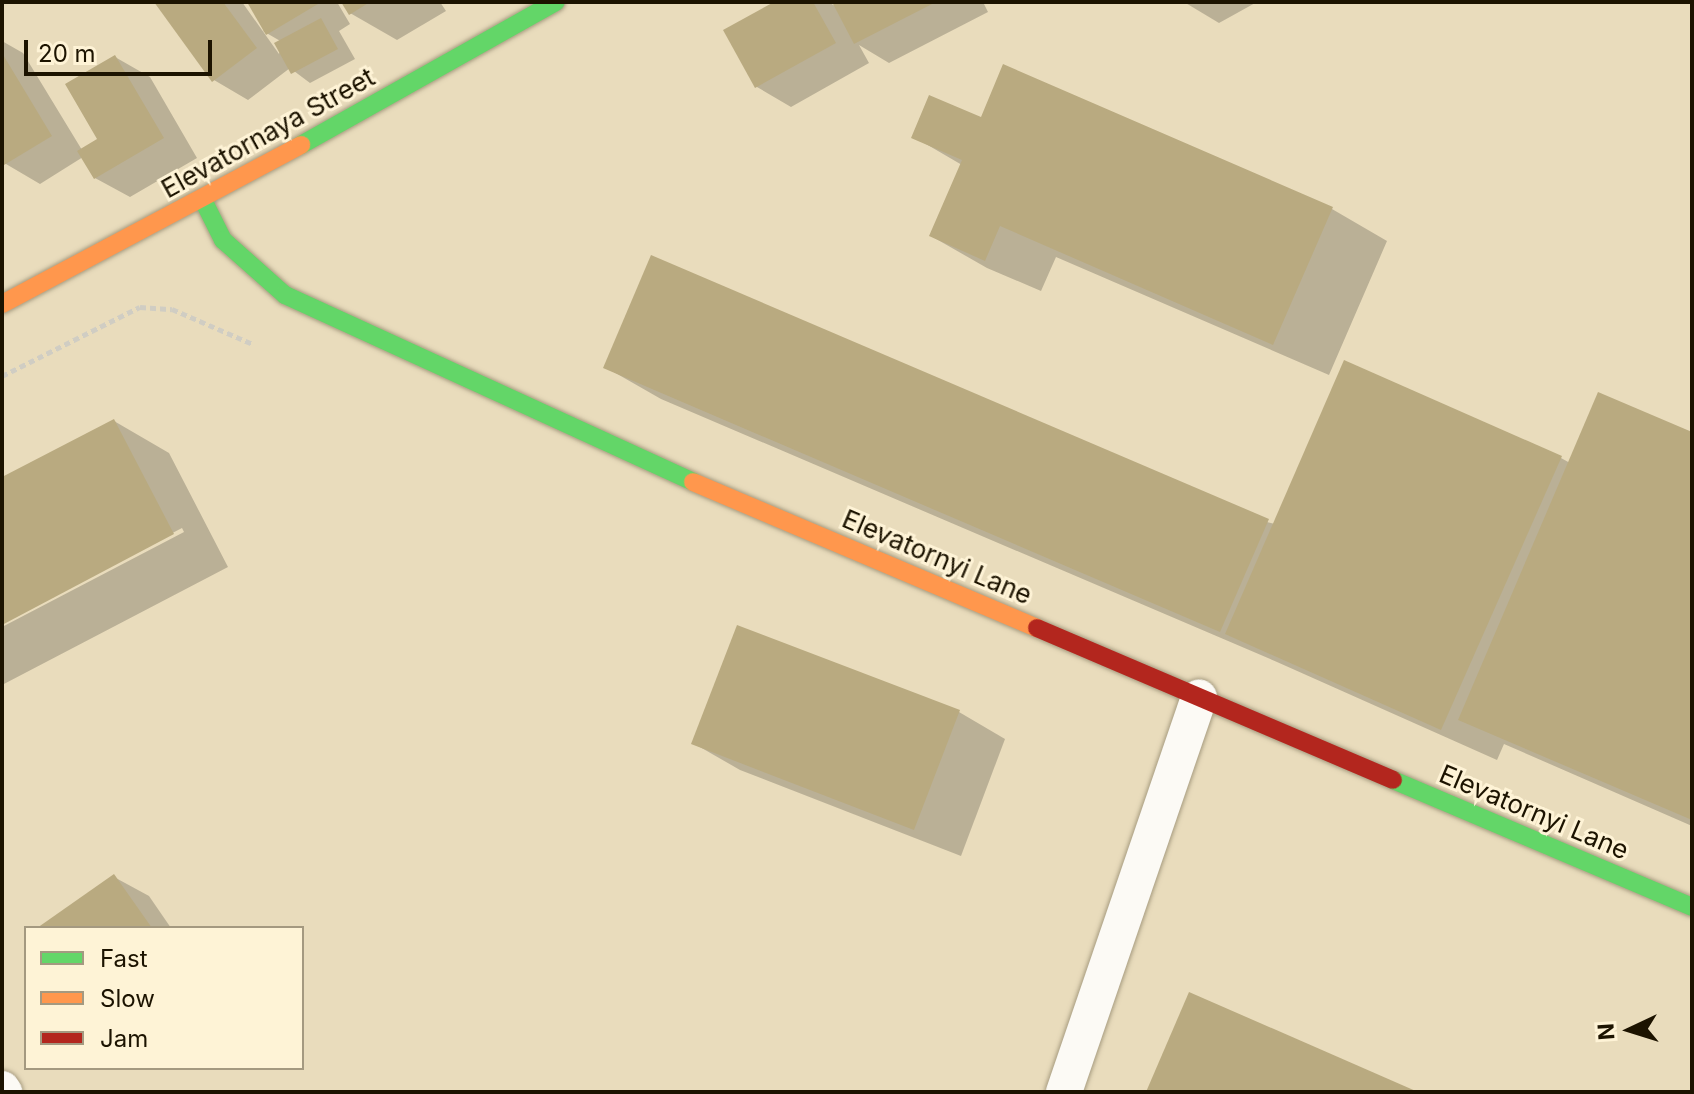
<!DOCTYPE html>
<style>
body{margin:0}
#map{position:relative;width:1694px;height:1094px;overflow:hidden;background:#e9dcbc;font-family:Inter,sans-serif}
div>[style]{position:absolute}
.shadow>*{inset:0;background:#0003}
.building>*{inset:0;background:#b9aa80}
.path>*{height:5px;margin-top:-2.5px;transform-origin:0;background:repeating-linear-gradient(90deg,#d0cdc3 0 6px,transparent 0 10px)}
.roads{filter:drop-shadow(0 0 2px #a79c80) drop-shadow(0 0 2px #a79c80)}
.lane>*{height:36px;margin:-18px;padding:0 18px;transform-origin:18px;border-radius:18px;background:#fcfaf5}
.fast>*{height:18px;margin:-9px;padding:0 9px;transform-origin:9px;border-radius:9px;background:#63d668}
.slow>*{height:18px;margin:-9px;padding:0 9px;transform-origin:9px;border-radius:9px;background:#ff974d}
.jam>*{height:18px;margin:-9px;padding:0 9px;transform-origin:9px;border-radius:9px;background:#b3261e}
span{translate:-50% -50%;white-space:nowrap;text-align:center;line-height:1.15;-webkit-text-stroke:6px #fef3d6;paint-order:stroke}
.street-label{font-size:26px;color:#1c1300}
.frame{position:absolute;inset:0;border:4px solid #1c1300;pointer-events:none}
.legend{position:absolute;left:24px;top:926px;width:280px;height:144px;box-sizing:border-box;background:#fef3d6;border:2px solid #a49980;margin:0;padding:10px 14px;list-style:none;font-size:24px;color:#1c1300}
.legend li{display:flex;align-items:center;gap:16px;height:40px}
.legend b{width:40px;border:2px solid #a49980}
.north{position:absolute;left:1590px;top:990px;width:80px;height:80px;-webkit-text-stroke:6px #fef3d6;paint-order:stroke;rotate:266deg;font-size:22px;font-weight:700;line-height:32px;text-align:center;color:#1c1300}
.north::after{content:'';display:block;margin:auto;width:28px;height:36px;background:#1c1300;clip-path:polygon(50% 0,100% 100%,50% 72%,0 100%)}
.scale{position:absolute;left:24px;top:40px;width:188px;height:36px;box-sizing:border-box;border:4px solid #1c1300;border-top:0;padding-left:10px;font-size:24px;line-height:28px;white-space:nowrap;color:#1c1300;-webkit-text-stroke:6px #fef3d6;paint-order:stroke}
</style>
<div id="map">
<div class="shadow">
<div style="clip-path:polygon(156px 2px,242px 2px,279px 54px,282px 42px,263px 31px,265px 29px,249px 2px,337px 2px,350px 24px,339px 31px,355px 59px,310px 83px,290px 68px,248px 100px,214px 80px)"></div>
<div style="clip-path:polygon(344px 2px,440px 2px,446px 11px,397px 40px,350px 13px)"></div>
<div style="clip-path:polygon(778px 2px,828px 2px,837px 7px,834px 2px,983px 2px,988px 12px,889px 63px,859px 45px,869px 63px,791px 107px,757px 87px,726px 31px)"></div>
<div style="clip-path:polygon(1184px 2px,1257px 2px,1219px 23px)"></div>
<div style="clip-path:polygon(2px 41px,23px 53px,82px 150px,100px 140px,115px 57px,150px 77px,197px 158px,130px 197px,95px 178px,83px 157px,40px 184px,6px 164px,2px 158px)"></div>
<div style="clip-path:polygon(982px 120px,1332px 209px,1387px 241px,1329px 375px,1056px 257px,1041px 291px,987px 268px,931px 236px,962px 165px,914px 137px)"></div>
<div style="clip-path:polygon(605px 367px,1275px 524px,1561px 458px,1570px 463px,1692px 434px,1692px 826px,1504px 744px,1497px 760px,1277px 662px,661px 399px)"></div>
<div style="clip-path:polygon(114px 421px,169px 453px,228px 567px,2px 685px,2px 627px,184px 532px,182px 528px,2px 622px,2px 479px)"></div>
<div style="clip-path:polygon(959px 712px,1005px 739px,961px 856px,740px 770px,693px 743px)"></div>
<div style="clip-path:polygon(114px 877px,149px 896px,171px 928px,40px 928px)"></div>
</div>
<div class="building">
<div style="clip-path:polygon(154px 2px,223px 2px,257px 48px,212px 82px)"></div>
<div style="clip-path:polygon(247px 2px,316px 2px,318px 4px,266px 35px)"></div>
<div style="clip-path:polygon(341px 2px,370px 2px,349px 15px)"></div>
<div style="clip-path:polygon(774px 2px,813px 2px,836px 43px,755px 88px,723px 30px)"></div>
<div style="clip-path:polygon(832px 2px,936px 2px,854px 44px)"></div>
<div style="clip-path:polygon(321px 18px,338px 49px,291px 74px,274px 43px)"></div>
<div style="clip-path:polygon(2px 53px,52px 136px,4px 165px,2px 162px)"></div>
<div style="clip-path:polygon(115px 55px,164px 138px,94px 179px,77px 151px,97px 139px,65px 84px)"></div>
<div style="clip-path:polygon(1003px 64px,1333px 207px,1273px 345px,1000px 226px,985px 261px,929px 236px,962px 160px,911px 138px,929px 95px,981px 117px)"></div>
<div style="clip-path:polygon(651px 255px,1269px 519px,1220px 632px,603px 368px)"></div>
<div style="clip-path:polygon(1344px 360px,1562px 456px,1441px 730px,1225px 634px)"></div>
<div style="clip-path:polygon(1598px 392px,1692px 432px,1692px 820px,1458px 720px)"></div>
<div style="clip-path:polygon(114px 419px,174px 534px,2px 625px,2px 477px)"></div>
<div style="clip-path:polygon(737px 625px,960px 710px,914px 830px,691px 744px)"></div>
<div style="clip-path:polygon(114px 874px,152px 928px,37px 928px)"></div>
<div style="clip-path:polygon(1189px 992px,1418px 1092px,1146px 1092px)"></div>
</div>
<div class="path">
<div style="left:2px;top:376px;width:154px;rotate:-26.6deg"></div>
<div style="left:140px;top:307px;width:32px;rotate:4deg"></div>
<div style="left:172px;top:309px;width:88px;rotate:23.4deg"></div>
</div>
<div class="roads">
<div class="lane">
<div style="left:2px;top:1089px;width:4px;rotate:56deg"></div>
<div style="left:1064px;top:1092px;width:417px;rotate:-71.1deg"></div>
</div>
<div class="fast">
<div style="left:301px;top:145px;width:292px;rotate:-29.3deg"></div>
<div style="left:203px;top:200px;width:45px;rotate:63.4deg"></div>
<div style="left:223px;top:240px;width:83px;rotate:41.6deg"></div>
<div style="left:285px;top:295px;width:449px;rotate:24.6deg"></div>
<div style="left:1393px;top:780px;width:325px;rotate:23deg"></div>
</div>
<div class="slow">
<div style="left:2px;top:304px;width:339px;rotate:-28deg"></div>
<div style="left:693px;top:482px;width:374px;rotate:23deg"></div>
</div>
<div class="jam">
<div style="left:1037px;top:628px;width:387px;rotate:23.1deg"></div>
</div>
</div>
<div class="street-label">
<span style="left:268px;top:133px;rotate:-29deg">Elevatornaya Street</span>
<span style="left:937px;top:557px;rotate:23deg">Elevatornyi Lane</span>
<span style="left:1534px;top:812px;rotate:23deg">Elevatornyi Lane</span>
</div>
<div class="frame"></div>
<ul class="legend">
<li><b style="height:10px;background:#63d668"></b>Fast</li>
<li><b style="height:10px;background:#ff974d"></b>Slow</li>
<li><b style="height:10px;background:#b3261e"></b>Jam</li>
</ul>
<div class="north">N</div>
<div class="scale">20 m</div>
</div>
